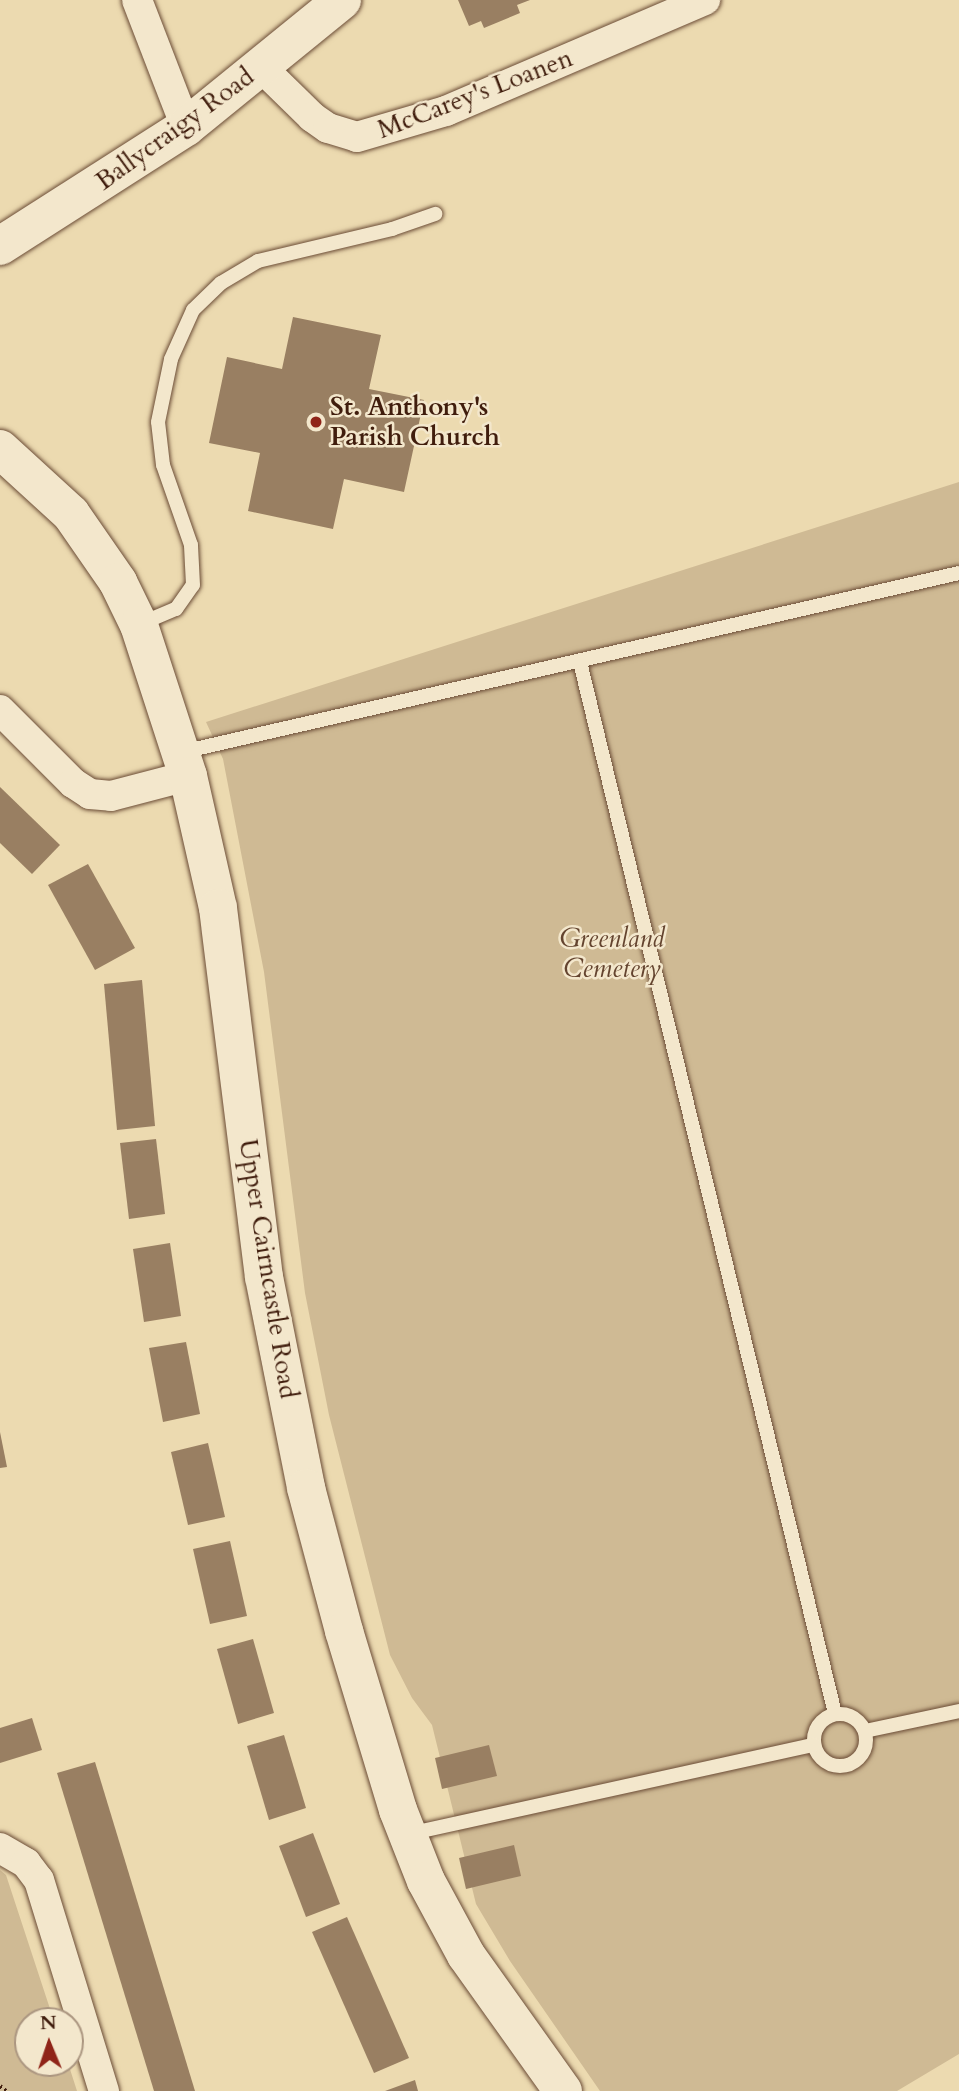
<!DOCTYPE html>
<style>
body{margin:0}
#map{position:relative;width:959px;height:2091px;overflow:hidden;background:#ecdab0;font-family:Cardo,serif}
div>[style]{position:absolute}
.green>*{inset:0;background:#cfba94}
.building>*{inset:0;background:#997f62}
.path>*{height:4.5px;margin-top:-2.25px;transform-origin:0;background:repeating-linear-gradient(90deg,#401d0d 0 2px,transparent 0 5.5px)}
.roads{filter:drop-shadow(0 0 2px #6b4c36) drop-shadow(0 0 2px #6b4c36)}
.lane>*{height:14px;margin:-7px;padding:0 7px;transform-origin:7px;border-radius:7px;background:#f3e7cc}
.lane>.ring{margin:-7px;padding:0;box-sizing:content-box;background:none;border:14px solid #f3e7cc;border-radius:50%}
.street>*{height:30px;margin:-15px;padding:0 15px;transform-origin:15px;border-radius:15px;background:#f3e7cc}
.secondary>*{height:38px;margin:-19px;padding:0 19px;transform-origin:19px;border-radius:19px;background:#f3e7cc}
.dots>*{width:19px;height:19px;translate:-50% -50%;box-sizing:border-box;border:4px solid #f3e7cc;border-radius:50%}
span{translate:-50% -50%;white-space:nowrap;text-align:center;line-height:1.15;-webkit-text-stroke:5px #f3e7cc;paint-order:stroke}
.street-label{font-size:26px;color:#401d0d}
.poi-label{font-size:26px;color:#401d0d;font-weight:700}
.left{translate:0 -50%;text-align:left}
.park-label{font-size:26px;color:#64442f;font-style:italic}
.north{position:absolute;left:14px;top:2007px;width:70px;height:70px;box-sizing:border-box;background:#f3e7cc;border:2px solid #ab9680;border-radius:50%;rotate:358deg;font-size:19px;font-weight:700;line-height:28px;text-align:center;color:#401d0d}
.north::after{content:'';display:block;margin:auto;width:24px;height:32px;background:#8f2418;clip-path:polygon(50% 0,100% 100%,50% 72%,0 100%)}
</style>
<div id="map">
<div class="green">
<div style="clip-path:polygon(959px 482px,959px 2054px,897px 2091px,600px 2091px,510px 1961px,476px 1904px,432px 1725px,412px 1698px,390px 1655px,329px 1415px,305px 1293px,264px 972px,223px 759px,206px 722px)"></div>
<div style="clip-path:polygon(0 1870px,6px 1875px,54px 2021px,28px 2021px,28px 2063px,68px 2063px,77px 2091px,0 2091px)"></div>
</div>
<div class="building">
<div style="clip-path:polygon(458px 0,530px 0,517px 5px,520px 13px,484px 28px,481px 21px,469px 26px)"></div>
<div style="clip-path:polygon(293px 317px,381px 335px,369px 389px,424px 400px,404px 492px,344px 479px,333px 529px,248px 511px,260px 453px,209px 443px,227px 357px,282px 369px)"></div>
<div style="clip-path:polygon(0 787px,60px 845px,32px 874px,0 843px)"></div>
<div style="clip-path:polygon(88px 864px,135px 948px,95px 970px,48px 885px)"></div>
<div style="clip-path:polygon(142px 980px,155px 1126px,117px 1130px,104px 984px)"></div>
<div style="clip-path:polygon(156px 1139px,165px 1214px,129px 1219px,120px 1143px)"></div>
<div style="clip-path:polygon(170px 1243px,181px 1316px,144px 1322px,133px 1249px)"></div>
<div style="clip-path:polygon(186px 1342px,200px 1414px,163px 1422px,149px 1348px)"></div>
<div style="clip-path:polygon(0 1432px,7px 1467px,0 1468px)"></div>
<div style="clip-path:polygon(208px 1443px,225px 1517px,188px 1525px,171px 1452px)"></div>
<div style="clip-path:polygon(230px 1541px,247px 1616px,210px 1624px,193px 1549px)"></div>
<div style="clip-path:polygon(253px 1639px,274px 1713px,238px 1724px,217px 1649px)"></div>
<div style="clip-path:polygon(32px 1718px,42px 1750px,0 1763px,0 1728px)"></div>
<div style="clip-path:polygon(284px 1735px,306px 1808px,269px 1820px,247px 1746px)"></div>
<div style="clip-path:polygon(489px 1745px,497px 1776px,442px 1789px,435px 1758px)"></div>
<div style="clip-path:polygon(95px 1762px,195px 2091px,154px 2091px,57px 1773px)"></div>
<div style="clip-path:polygon(313px 1833px,340px 1904px,306px 1917px,279px 1846px)"></div>
<div style="clip-path:polygon(514px 1845px,521px 1876px,466px 1889px,459px 1858px)"></div>
<div style="clip-path:polygon(347px 1917px,409px 2058px,374px 2073px,312px 1932px)"></div>
<div style="clip-path:polygon(415px 2080px,418px 2091px,385px 2091px)"></div>
</div>
<div class="path">
<div style="left:0;top:2086px;width:8px;rotate:40deg"></div>
</div>
<div class="roads">
<div class="lane">
<div style="left:140px;top:624px;width:39px;rotate:-23deg"></div>
<div style="left:176px;top:609px;width:29px;rotate:-55deg"></div>
<div style="left:193px;top:585px;width:40px;rotate:-92.9deg"></div>
<div style="left:191px;top:545px;width:85px;rotate:-109.3deg"></div>
<div style="left:163px;top:465px;width:43px;rotate:-96.6deg"></div>
<div style="left:158px;top:422px;width:64px;rotate:-78.3deg"></div>
<div style="left:171px;top:359px;width:54px;rotate:-65.8deg"></div>
<div style="left:193px;top:310px;width:39px;rotate:-44deg"></div>
<div style="left:221px;top:283px;width:43px;rotate:-30.7deg"></div>
<div style="left:258px;top:261px;width:138px;rotate:-13.4deg"></div>
<div style="left:392px;top:229px;width:46px;rotate:-19.2deg"></div>
<div style="left:580px;top:662px;width:1082px;rotate:76.37deg"></div>
<div style="left:182px;top:752px;width:797px;rotate:-12.97deg"></div>
<div class="ring" style="left:814px;top:1714px;width:38px;height:38px"></div>
<div style="left:865px;top:1731px;width:96px;rotate:-12deg"></div>
<div style="left:408px;top:1834px;width:416px;rotate:-12.4deg"></div>
</div>
<div class="street">
<div style="left:137px;top:0;width:136px;rotate:68.9deg"></div>
<div style="left:260px;top:66px;width:73px;rotate:44.4deg"></div>
<div style="left:312px;top:117px;width:19px;rotate:35deg"></div>
<div style="left:328px;top:128px;width:30px;rotate:17deg"></div>
<div style="left:357px;top:137px;width:93px;rotate:-16.3deg"></div>
<div style="left:446px;top:111px;width:282px;rotate:-23.2deg"></div>
<div style="left:0;top:710px;width:103px;rotate:45deg"></div>
<div style="left:73px;top:783px;width:20px;rotate:33deg"></div>
<div style="left:90px;top:794px;width:21px;rotate:5deg"></div>
<div style="left:111px;top:796px;width:80px;rotate:-14.6deg"></div>
<div style="left:0;top:1848px;width:30px;rotate:30deg"></div>
<div style="left:26px;top:1863px;width:21px;rotate:53deg"></div>
<div style="left:39px;top:1880px;width:221px;rotate:72.9deg"></div>
</div>
<div class="secondary">
<div style="left:0;top:246px;width:221px;rotate:-32.6deg"></div>
<div style="left:186px;top:127px;width:201px;rotate:-39.1deg"></div>
<div style="left:0;top:449px;width:96px;rotate:42.5deg"></div>
<div style="left:71px;top:514px;width:83px;rotate:55.3deg"></div>
<div style="left:118px;top:582px;width:48px;rotate:64deg"></div>
<div style="left:139px;top:625px;width:159px;rotate:72deg"></div>
<div style="left:188px;top:776px;width:135px;rotate:77.2deg"></div>
<div style="left:218px;top:908px;width:372px;rotate:82.9deg"></div>
<div style="left:264px;top:1277px;width:215px;rotate:78.7deg"></div>
<div style="left:306px;top:1488px;width:148px;rotate:75.1deg"></div>
<div style="left:344px;top:1631px;width:187px;rotate:73.2deg"></div>
<div style="left:398px;top:1810px;width:76px;rotate:68.5deg"></div>
<div style="left:426px;top:1881px;width:84px;rotate:61.6deg"></div>
<div style="left:466px;top:1955px;width:167px;rotate:54.5deg"></div>
</div>
</div>
<div class="dots">
<div style="left:316px;top:422px;background:#8f2418"></div>
</div>
<div class="street-label">
<span style="left:475px;top:94px;rotate:-21deg">McCarey's Loanen</span>
<span style="left:175px;top:129px;rotate:-36deg">Ballycraigy Road</span>
<span style="left:268px;top:1269px;rotate:81deg">Upper Cairncastle Road</span>
</div>
<div class="poi-label">
<span class="left" style="left:330px;top:422px">St. Anthony's<br>Parish Church</span>
</div>
<div class="park-label">
<span style="left:612px;top:954px">Greenland<br>Cemetery</span>
</div>
<div class="north">N</div>
</div>
